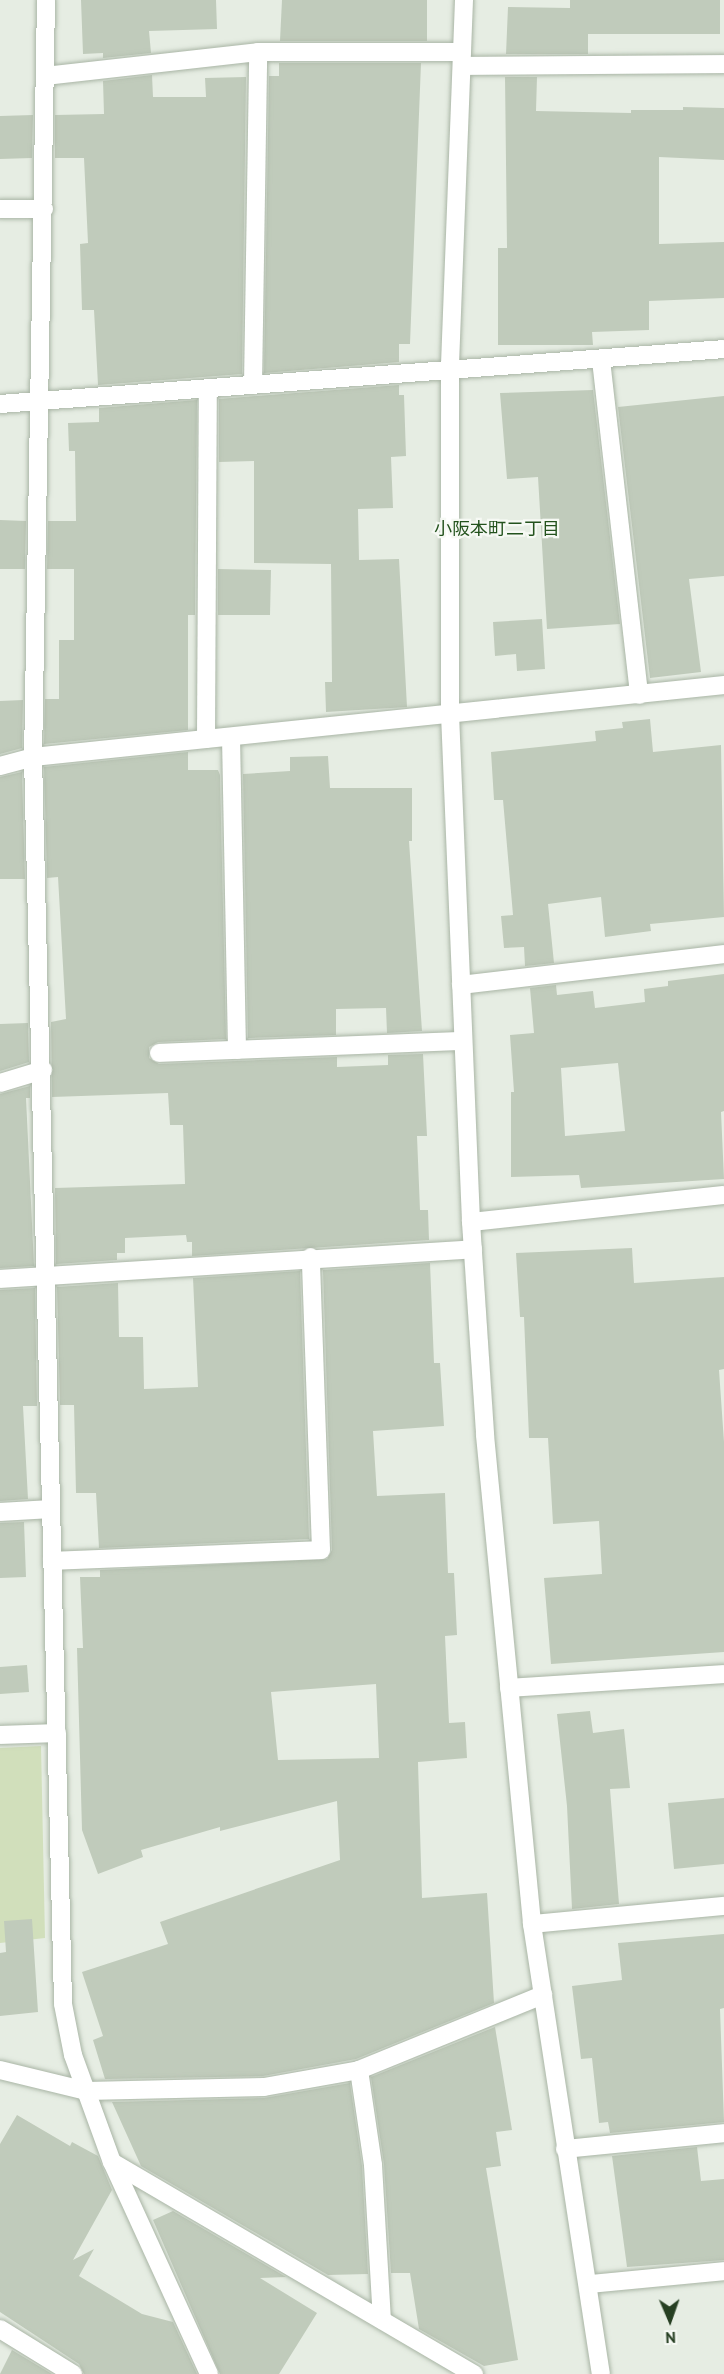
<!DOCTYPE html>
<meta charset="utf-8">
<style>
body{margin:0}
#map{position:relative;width:724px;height:2374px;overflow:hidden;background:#e6ede3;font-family:"PT Sans","Noto Sans JP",sans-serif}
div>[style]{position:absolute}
.green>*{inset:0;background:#d1dfbb}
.building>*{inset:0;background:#c0cbbb}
.roads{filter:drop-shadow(0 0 2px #a9b5a5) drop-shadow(0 0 2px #a9b5a5)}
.minor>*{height:18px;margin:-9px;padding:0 9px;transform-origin:9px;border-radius:9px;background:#fff}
span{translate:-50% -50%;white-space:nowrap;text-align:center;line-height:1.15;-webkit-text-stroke:4.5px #f6f9f4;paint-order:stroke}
.neighbourhood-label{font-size:18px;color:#23521d}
.north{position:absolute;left:640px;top:2290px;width:60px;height:60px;-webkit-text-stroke:4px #f6f9f4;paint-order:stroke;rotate:178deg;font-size:16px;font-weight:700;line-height:24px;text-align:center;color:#263f22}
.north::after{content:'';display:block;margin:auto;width:21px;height:27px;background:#263f22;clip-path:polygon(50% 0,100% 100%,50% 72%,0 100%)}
</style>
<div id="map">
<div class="green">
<div style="clip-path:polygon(41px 1746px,45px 1938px,0 1943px,0 1748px)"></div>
</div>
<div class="building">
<div style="clip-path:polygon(81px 0,216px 0,217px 29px,149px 31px,151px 53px,103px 58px,103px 53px,83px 54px)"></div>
<div style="clip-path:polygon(282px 0,427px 0,427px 41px,280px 41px)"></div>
<div style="clip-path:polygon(570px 0,720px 0,720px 34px,588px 34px,588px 54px,506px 54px,508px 7px,570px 8px)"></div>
<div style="clip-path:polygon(279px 63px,421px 63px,410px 344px,399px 344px,399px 362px,264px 373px,269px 76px,279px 76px)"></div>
<div style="clip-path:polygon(152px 75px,153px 97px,206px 97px,205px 78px,246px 77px,242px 374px,98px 385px,94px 310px,82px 310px,80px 244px,88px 243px,84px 158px,55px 158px,55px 115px,104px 114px,103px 81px)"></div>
<div style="clip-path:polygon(505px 77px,537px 77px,536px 111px,631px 113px,631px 110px,683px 110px,683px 107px,724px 108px,724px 160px,659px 157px,659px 244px,724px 242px,724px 298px,649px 301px,649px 330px,592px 332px,593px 345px,498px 345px,498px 248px,507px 248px)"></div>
<div style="clip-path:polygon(33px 115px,32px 158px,0 159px,0 116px)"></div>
<div style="clip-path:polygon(399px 385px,399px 395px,404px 395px,406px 456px,391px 457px,393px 508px,358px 509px,359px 560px,399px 559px,407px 707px,326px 712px,325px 682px,332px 682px,331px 564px,254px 563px,254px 461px,219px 462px,219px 399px)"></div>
<div style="clip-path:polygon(593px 390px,620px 624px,547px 629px,538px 477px,507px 479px,500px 393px)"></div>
<div style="clip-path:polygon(724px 396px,724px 576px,689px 579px,701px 672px,650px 678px,618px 407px)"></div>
<div style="clip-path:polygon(197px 400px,195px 615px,188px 615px,188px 730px,44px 744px,45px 699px,59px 699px,59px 640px,74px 640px,74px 569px,47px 569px,48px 521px,76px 521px,75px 451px,69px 451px,68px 423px,99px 422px,99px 408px)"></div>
<div style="clip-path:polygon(0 520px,26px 521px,25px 569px,0 569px)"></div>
<div style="clip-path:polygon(218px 569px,271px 570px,270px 615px,218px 615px)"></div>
<div style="clip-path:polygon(542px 619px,545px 669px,517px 671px,516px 654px,495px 656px,493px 622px)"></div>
<div style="clip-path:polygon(23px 700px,22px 748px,0 754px,0 701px)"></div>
<div style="clip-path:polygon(650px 719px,653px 752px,721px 745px,724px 917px,650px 924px,651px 931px,605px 937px,601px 897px,548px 904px,554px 963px,525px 966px,524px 947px,504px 948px,501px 916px,513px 915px,503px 800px,494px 800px,491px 752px,596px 741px,595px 731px,623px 728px,622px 722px)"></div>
<div style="clip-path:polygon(188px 752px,188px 770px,218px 770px,220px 775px,226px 1039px,158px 1042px,149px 1047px,149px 1058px,159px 1064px,337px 1057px,337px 1067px,388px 1065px,388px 1055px,423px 1054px,427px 1136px,417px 1136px,420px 1210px,428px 1210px,429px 1240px,192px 1256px,192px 1242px,187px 1242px,186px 1235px,125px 1238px,125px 1253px,117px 1253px,117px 1260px,56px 1264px,55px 1188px,185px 1184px,183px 1125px,170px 1125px,168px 1093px,52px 1097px,51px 1022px,66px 1019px,58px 877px,47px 878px,44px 767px)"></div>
<div style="clip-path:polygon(328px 756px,330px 788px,412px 788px,412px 841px,409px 841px,422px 1031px,387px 1033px,386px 1008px,336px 1009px,336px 1035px,248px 1038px,243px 774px,290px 771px,290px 757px)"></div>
<div style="clip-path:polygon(22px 772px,25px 879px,0 879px,0 777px)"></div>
<div style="clip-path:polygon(evenodd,724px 974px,724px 1111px,721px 1112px,724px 1179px,581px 1188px,579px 1175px,511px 1177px,511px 1092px,514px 1092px,510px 1035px,534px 1033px,530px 988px,556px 985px,557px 995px,593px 991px,595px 1008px,645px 1002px,644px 989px,668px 986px,668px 981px,724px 974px,618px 1063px,625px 1131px,565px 1136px,561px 1068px,618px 1063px)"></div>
<div style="clip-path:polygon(28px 1023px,29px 1062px,0 1071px,0 1024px)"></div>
<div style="clip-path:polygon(30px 1086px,30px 1098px,26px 1098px,34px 1266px,0 1268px,0 1094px)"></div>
<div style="clip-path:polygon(632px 1248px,634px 1283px,724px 1277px,724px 1369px,719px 1370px,724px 1442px,724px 1652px,551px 1664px,544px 1578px,602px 1574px,599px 1521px,553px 1524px,548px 1438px,529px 1438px,524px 1317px,520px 1317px,516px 1253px)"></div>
<div style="clip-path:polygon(evenodd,430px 1263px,434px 1363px,440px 1363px,444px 1426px,373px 1431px,377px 1496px,445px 1493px,448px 1573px,454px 1573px,457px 1635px,445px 1636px,449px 1723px,465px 1722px,467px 1758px,418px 1762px,422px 1898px,487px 1893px,494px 2003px,356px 2059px,263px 2076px,105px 2079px,93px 2040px,103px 2036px,82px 1972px,168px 1944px,160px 1922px,340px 1860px,337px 1801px,220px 1831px,220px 1827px,141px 1850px,143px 1857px,98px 1874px,82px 1830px,77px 1648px,83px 1648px,80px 1577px,100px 1577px,100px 1570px,327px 1559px,332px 1550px,323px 1270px,430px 1263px,376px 1684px,379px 1758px,278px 1760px,271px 1692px,376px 1684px)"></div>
<div style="clip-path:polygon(300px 1271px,309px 1539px,99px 1548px,96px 1493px,76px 1493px,74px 1405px,60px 1405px,57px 1287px,118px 1283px,119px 1337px,143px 1337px,144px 1389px,198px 1387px,193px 1278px)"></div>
<div style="clip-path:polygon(35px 1288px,37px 1406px,23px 1406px,28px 1499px,0 1501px,0 1290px)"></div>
<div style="clip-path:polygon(24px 1522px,26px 1577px,0 1578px,0 1523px)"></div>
<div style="clip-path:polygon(27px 1665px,29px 1692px,0 1694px,0 1667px)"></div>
<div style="clip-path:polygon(590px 1711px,593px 1733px,624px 1729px,630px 1788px,610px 1789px,619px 1904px,572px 1909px,567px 1806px,557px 1714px)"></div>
<div style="clip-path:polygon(724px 1798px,724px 1864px,674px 1869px,668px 1803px)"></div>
<div style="clip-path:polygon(32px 1919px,38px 2012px,0 2016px,0 1953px,6px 1952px,4px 1921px)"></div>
<div style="clip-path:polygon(724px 1934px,724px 2008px,720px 2009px,724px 2122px,610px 2133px,608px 2122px,599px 2123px,592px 2058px,581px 2059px,572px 1986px,622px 1980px,618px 1943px)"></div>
<div style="clip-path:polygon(495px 2027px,512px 2130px,496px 2132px,501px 2166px,486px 2168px,518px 2360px,484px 2366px,419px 2329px,410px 2273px,391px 2273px,384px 2164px,371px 2077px)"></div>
<div style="clip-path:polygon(350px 2083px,362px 2166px,368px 2274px,328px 2275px,141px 2166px,112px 2102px,264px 2098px)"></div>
<div style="clip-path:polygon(17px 2115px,70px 2146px,72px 2142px,98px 2156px,112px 2190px,73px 2260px,94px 2249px,79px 2276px,142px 2314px,173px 2322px,197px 2374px,84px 2374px,79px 2364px,0 2312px,0 2144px)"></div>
<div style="clip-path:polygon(697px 2147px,701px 2181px,724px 2179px,724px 2260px,627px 2267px,612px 2156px)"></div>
<div style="clip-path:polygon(173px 2211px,286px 2277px,260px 2278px,317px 2313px,279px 2374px,220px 2374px,153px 2220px)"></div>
<div style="clip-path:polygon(12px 2350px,52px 2374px,0 2374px)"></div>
</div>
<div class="roads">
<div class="minor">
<div style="left:46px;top:0;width:757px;rotate:90.98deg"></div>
<div style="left:33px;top:757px;width:1247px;rotate:88.62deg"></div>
<div style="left:63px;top:2004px;width:52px;rotate:78.9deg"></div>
<div style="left:73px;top:2055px;width:114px;rotate:70deg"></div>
<div style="left:112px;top:2162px;width:233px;rotate:65.4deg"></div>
<div style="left:464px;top:0;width:372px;rotate:92.2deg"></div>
<div style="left:450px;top:372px;width:342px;rotate:90deg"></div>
<div style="left:450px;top:714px;width:508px;rotate:87.63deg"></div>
<div style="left:471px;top:1222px;width:213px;rotate:86.2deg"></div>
<div style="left:485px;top:1435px;width:491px;rotate:84.5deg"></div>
<div style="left:532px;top:1924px;width:455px;rotate:81.3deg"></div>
<div style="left:462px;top:66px;width:262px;rotate:-0.4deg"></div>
<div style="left:45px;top:76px;width:214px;rotate:-6.4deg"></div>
<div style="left:258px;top:52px;width:204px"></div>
<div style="left:0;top:209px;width:44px"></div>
<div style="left:601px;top:360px;width:337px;rotate:83.5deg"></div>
<div style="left:253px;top:385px;width:333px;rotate:-89.1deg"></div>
<div style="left:0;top:404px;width:726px;rotate:-4.34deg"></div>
<div style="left:231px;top:737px;width:313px;rotate:88.9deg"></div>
<div style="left:206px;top:739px;width:350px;rotate:-89.7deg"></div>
<div style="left:0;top:766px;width:34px;rotate:-15deg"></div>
<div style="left:33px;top:757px;width:695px;rotate:-5.95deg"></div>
<div style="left:461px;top:985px;width:265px;rotate:-6.7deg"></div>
<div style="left:159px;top:1053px;width:304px;rotate:-2.3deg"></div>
<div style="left:0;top:1083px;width:45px;rotate:-16.8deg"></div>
<div style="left:471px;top:1222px;width:254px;rotate:-6.1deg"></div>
<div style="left:0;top:1279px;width:474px;rotate:-3.6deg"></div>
<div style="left:0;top:1512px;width:51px;rotate:-3.4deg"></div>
<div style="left:52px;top:1561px;width:269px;rotate:-2.3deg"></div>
<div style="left:321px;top:1550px;width:293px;rotate:-92deg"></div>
<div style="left:509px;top:1688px;width:215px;rotate:-3.7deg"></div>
<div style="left:0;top:1735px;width:57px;rotate:-2deg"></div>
<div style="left:532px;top:1924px;width:193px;rotate:-5.4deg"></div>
<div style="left:0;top:2070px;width:89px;rotate:13.7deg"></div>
<div style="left:86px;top:2091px;width:178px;rotate:-1.3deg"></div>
<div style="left:264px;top:2087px;width:97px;rotate:-10.1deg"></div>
<div style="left:359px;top:2070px;width:199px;rotate:-22.2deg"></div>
<div style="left:359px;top:2070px;width:96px;rotate:81.6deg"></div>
<div style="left:373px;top:2165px;width:155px;rotate:86.7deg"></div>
<div style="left:565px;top:2149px;width:160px;rotate:-5.7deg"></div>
<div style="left:112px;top:2162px;width:420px;rotate:30.4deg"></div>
<div style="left:590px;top:2284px;width:135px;rotate:-5.5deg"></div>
<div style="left:0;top:2329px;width:86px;rotate:31.7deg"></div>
</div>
</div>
<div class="neighbourhood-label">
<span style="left:497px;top:529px">小阪本町二丁目</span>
</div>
<div class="north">N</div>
</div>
